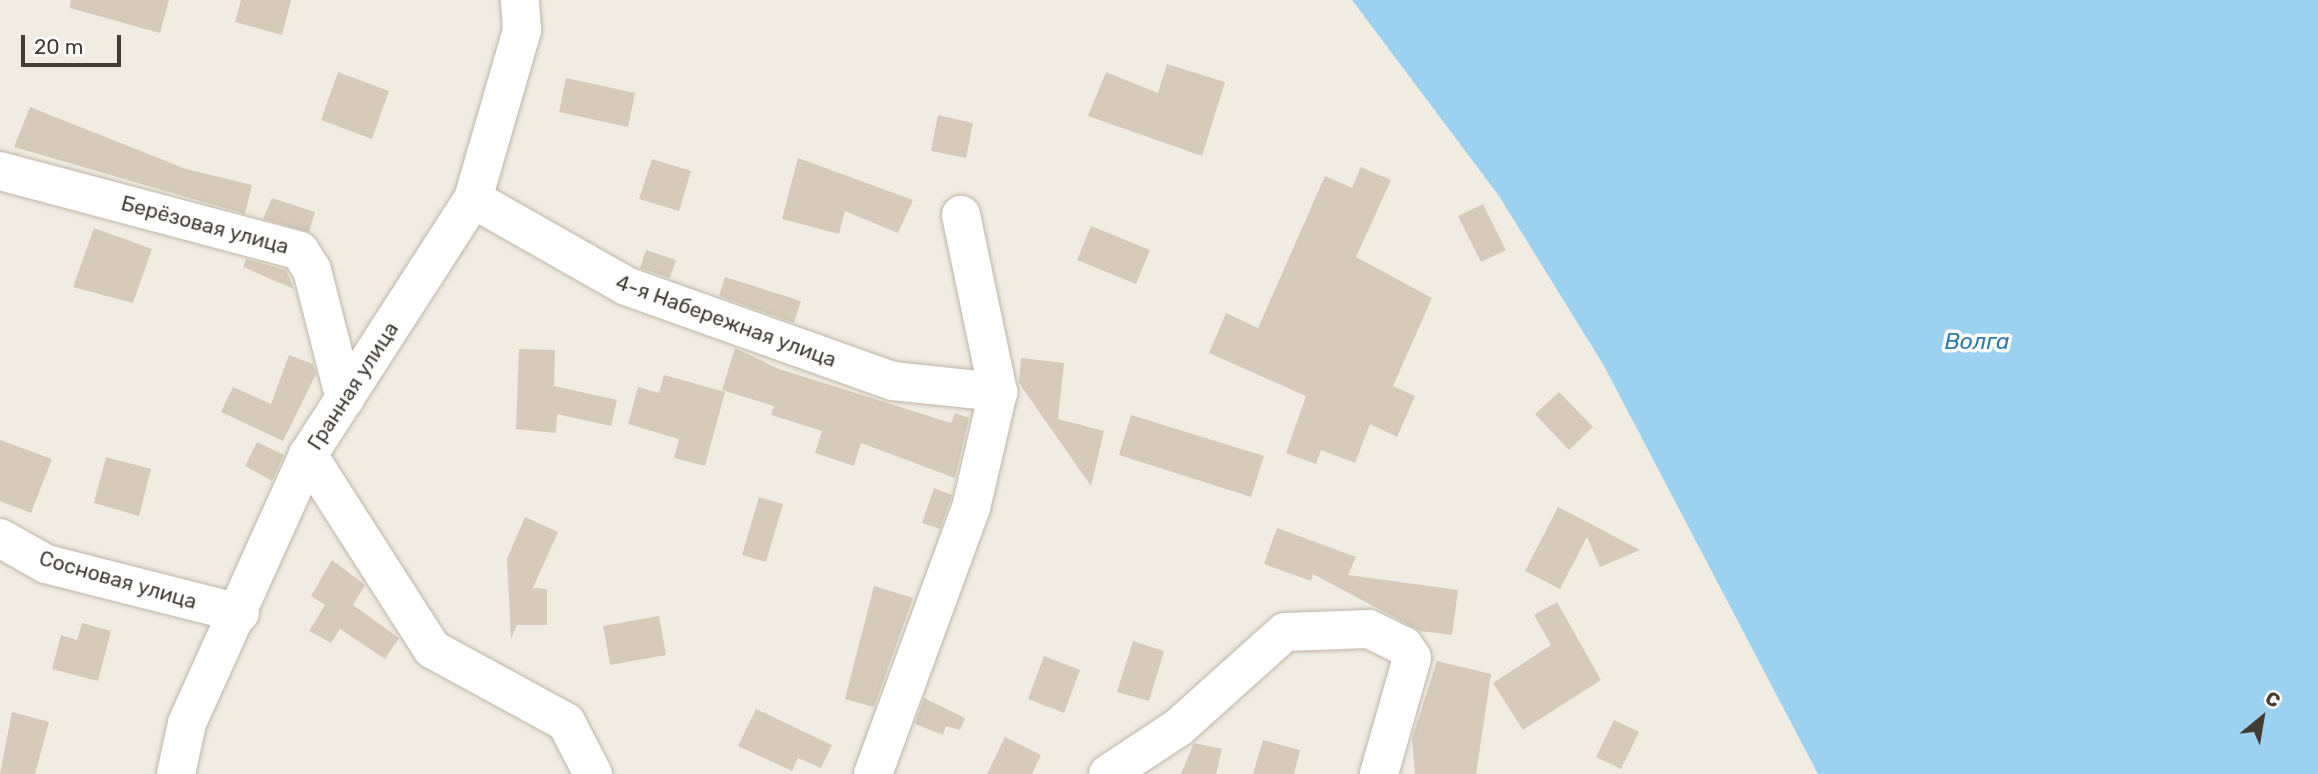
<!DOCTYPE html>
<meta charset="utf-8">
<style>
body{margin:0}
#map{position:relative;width:2318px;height:774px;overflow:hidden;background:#f1ece2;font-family:Rubik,sans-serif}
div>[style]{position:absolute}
.water>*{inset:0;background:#9cd1f0}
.building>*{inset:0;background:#d6caba}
.roads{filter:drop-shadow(0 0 2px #bfb6a8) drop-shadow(0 0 2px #bfb6a8)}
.minor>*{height:38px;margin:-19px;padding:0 19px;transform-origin:19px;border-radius:19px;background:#fff}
span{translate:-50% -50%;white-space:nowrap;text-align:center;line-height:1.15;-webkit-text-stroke:7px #fff;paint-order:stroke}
.street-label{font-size:21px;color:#423c33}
.water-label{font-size:23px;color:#2d7cad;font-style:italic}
.north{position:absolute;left:2227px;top:683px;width:70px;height:70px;-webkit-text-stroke:5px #fff;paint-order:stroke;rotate:30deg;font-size:19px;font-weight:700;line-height:28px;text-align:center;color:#423c33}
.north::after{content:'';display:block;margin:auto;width:24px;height:32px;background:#423c33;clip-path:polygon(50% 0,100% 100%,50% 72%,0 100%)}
.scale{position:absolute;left:21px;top:35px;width:100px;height:32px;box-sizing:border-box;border:4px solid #423c33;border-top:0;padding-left:9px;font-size:21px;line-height:24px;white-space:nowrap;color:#423c33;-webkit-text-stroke:5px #fff;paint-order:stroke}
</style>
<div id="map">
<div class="water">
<div style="clip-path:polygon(1352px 0,2318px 0,2318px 774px,1818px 774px,1603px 364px,1499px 196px)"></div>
</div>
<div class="building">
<div style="clip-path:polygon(71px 0,169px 0,160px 33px,70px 8px)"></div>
<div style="clip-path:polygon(241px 0,291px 0,282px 35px,235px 22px)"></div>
<div style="clip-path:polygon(1167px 64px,1225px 82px,1202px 156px,1088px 116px,1106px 72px,1158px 93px)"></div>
<div style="clip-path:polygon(338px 72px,389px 91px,372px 139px,321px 120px)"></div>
<div style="clip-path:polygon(566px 78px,635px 93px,628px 127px,559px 112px)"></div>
<div style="clip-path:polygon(30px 107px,186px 169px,252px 185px,245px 214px,14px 147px)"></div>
<div style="clip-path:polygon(938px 115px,973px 123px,966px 158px,931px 151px)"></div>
<div style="clip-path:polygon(798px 158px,913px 200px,898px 233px,845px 211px,839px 234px,782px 219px)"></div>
<div style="clip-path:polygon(652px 159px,691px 171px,679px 211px,639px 199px)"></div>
<div style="clip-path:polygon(1361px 167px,1391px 180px,1356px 257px,1432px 298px,1393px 386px,1415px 396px,1397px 437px,1370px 424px,1355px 463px,1321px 450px,1316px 464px,1286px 453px,1306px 396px,1209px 353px,1226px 313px,1258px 328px,1325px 176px,1352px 188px)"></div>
<div style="clip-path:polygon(272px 198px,315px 212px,309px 232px,263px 219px)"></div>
<div style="clip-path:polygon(1483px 204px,1506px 250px,1481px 262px,1458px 216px)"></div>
<div style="clip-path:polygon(1091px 226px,1150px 250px,1136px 284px,1077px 260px)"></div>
<div style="clip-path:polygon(94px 228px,152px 249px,133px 303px,73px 287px)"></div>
<div style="clip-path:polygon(646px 250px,676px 260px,670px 278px,640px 268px)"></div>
<div style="clip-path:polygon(246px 259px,286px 270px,294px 289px,243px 267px)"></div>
<div style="clip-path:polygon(725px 277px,801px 301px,794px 323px,719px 296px)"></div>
<div style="clip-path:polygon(735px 348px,779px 369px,951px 423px,955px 413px,969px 418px,955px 478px,861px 443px,854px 466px,815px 453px,822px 431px,771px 415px,774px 406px,722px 390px)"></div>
<div style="clip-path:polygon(519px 349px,555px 350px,554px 386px,617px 400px,611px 426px,557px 414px,556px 433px,516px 429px)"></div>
<div style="clip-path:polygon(289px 355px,313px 364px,316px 374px,283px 441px,221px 412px,233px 387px,271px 404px)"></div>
<div style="clip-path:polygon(1021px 358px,1064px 363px,1058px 419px,1104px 431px,1091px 486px,1019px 383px)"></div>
<div style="clip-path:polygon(664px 375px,725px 392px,705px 466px,674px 458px,679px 439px,628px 424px,638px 387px,659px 393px)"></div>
<div style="clip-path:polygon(1559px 392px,1593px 427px,1569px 450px,1535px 414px)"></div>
<div style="clip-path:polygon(1131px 415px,1264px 456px,1251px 497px,1119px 455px)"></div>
<div style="clip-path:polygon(0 440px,52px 459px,31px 513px,0 501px)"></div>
<div style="clip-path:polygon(257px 442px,284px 455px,272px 481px,245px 466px)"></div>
<div style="clip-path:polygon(106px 457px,151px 469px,139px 516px,94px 503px)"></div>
<div style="clip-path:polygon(934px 488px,952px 495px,940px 529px,922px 523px)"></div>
<div style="clip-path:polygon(759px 497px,783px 504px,766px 562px,742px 555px)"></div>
<div style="clip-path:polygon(1558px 507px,1593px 525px,1640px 550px,1600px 567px,1587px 537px,1560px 589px,1525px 571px)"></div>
<div style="clip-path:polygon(525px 517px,558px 532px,533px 588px,547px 589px,547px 625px,517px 625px,511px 639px,507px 559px)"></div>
<div style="clip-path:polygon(1277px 528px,1356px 557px,1348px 575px,1458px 590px,1452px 635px,1420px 631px,1313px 574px,1311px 581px,1264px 564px)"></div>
<div style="clip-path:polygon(332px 560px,365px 585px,353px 605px,399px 638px,385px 659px,340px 629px,331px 643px,309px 631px,325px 605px,311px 596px)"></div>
<div style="clip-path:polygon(874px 586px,913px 598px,874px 707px,845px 699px)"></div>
<div style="clip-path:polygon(1557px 602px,1601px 680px,1523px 730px,1493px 683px,1551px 645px,1534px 615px)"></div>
<div style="clip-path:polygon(659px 616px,666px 655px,610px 665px,603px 626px)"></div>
<div style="clip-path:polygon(82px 623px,111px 631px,98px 681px,52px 669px,61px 635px,77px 640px)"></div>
<div style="clip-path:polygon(1133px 641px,1164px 651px,1149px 701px,1117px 692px)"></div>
<div style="clip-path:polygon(1044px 656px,1080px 670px,1064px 713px,1028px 699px)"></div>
<div style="clip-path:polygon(1437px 661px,1491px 674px,1476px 774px,1415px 774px,1412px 739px)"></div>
<div style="clip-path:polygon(924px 698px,965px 718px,960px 730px,946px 726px,943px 735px,915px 724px)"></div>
<div style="clip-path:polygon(756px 709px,832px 745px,821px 768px,798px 758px,792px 771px,738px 746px)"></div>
<div style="clip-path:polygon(12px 712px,49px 722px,35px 774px,0 774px)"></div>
<div style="clip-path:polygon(1614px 720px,1639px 732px,1621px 769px,1596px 757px)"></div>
<div style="clip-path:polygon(1005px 737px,1041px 755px,1032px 774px,987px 774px)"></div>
<div style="clip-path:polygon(1263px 740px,1300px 750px,1294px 774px,1253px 774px)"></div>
<div style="clip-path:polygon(1194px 743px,1222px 749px,1216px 774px,1181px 774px)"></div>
</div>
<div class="roads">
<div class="minor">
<div style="left:0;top:171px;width:310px;rotate:14.9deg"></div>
<div style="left:300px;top:251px;width:22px;rotate:58deg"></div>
<div style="left:312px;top:270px;width:133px;rotate:75.7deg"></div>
<div style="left:473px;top:199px;width:176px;rotate:29.6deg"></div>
<div style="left:626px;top:286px;width:283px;rotate:19.6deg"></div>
<div style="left:893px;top:381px;width:106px;rotate:6deg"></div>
<div style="left:308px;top:455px;width:230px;rotate:57.4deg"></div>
<div style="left:432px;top:649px;width:153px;rotate:28.6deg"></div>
<div style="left:566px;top:722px;width:59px;rotate:62.6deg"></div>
<div style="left:0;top:538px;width:53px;rotate:29.5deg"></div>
<div style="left:46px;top:564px;width:200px;rotate:14.2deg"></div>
<div style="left:176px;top:774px;width:52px;rotate:-77.8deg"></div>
<div style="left:187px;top:723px;width:294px;rotate:-65.7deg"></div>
<div style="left:308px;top:455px;width:305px;rotate:-57.2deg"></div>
<div style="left:473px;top:199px;width:176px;rotate:-73.8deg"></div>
<div style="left:522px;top:30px;width:30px;rotate:-94deg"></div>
<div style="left:873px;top:774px;width:283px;rotate:-69.8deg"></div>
<div style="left:971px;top:508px;width:119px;rotate:-76.9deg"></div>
<div style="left:998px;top:392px;width:181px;rotate:-101.8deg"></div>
<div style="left:1108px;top:774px;width:85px;rotate:-33.5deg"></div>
<div style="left:1179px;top:727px;width:142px;rotate:-41.9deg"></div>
<div style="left:1285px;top:632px;width:84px;rotate:-2deg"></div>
<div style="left:1369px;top:629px;width:39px;rotate:26deg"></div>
<div style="left:1404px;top:646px;width:14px;rotate:56deg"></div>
<div style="left:1412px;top:658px;width:121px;rotate:105.9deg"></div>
</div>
</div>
<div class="street-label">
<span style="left:205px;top:225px;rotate:15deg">Берёзовая улица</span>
<span style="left:726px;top:321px;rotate:20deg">4-я Набережная улица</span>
<span style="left:353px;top:386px;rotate:-57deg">Гранная улица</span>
<span style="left:118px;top:580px;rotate:16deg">Сосновая улица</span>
</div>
<div class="water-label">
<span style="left:1977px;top:341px">Волга</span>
</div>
<div class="north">С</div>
<div class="scale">20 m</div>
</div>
